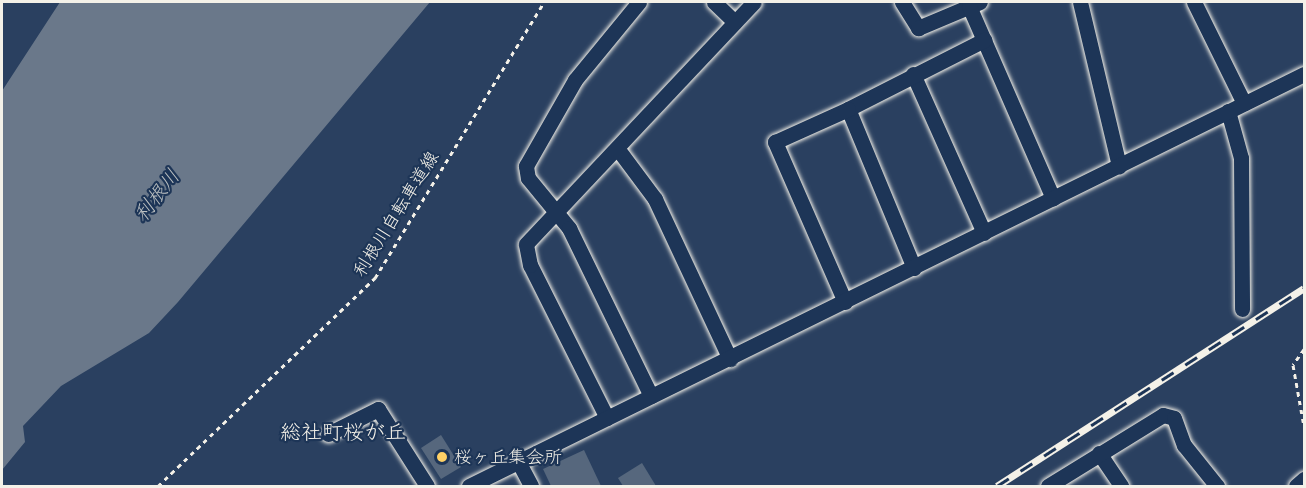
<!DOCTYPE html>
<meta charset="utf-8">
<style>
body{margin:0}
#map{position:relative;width:1306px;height:488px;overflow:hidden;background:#2a4060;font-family:"Patrick Hand","Klee One",sans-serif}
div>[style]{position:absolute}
.water>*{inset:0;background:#6a788a}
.building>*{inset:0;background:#56677d}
.path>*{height:3px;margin-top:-1.5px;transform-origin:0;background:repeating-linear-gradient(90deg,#f4f1e8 0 4.5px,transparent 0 9px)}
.roads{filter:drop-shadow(0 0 2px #f4f1e8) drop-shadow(0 0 2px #f4f1e8)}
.minor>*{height:15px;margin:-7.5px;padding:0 7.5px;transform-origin:7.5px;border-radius:7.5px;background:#1d3557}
.rail>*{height:7px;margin-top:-3.5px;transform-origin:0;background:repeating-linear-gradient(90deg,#1d3557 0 14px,#f4f1e8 0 28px);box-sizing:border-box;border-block:2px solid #f4f1e8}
.dots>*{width:16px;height:16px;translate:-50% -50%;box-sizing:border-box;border:3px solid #1d3557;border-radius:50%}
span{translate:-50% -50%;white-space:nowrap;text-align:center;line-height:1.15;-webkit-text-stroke:4.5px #1d3557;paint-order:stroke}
.street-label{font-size:18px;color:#f4f1e8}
.poi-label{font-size:18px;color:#f4f1e8}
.left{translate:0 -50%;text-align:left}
.water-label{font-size:20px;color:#bdc1c2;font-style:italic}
.quarter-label{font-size:21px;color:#f4f1e8}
.frame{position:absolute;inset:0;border:3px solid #f4f1e8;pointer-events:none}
</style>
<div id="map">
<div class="water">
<div style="clip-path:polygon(60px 2px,430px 2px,178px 302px,149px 333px,61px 386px,23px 426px,25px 442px,2px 470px,2px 91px)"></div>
</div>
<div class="building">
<div style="clip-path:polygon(441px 435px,461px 467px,441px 479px,421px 448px)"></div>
<div style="clip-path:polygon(584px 450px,601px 486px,551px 486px,543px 469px)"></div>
<div style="clip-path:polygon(642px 463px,656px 486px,623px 486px,618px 478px)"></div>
</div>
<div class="path">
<div style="left:1304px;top:349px;width:19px;rotate:125deg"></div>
<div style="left:1293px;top:365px;width:62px;rotate:79.8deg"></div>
<div style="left:158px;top:486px;width:301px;rotate:-43.8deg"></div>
<div style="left:375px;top:278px;width:324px;rotate:-58.5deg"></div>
</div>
<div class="roads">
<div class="minor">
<div style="left:639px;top:2px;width:101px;rotate:129.4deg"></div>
<div style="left:575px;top:80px;width:99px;rotate:119.7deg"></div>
<div style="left:526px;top:166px;width:12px;rotate:81deg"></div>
<div style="left:528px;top:178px;width:65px;rotate:50.6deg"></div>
<div style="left:569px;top:228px;width:187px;rotate:64deg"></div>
<div style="left:714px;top:2px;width:29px;rotate:44deg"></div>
<div style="left:902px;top:2px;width:31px;rotate:58deg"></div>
<div style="left:918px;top:28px;width:67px;rotate:-22.8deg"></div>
<div style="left:1080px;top:2px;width:169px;rotate:76.6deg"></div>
<div style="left:1194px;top:2px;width:113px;rotate:63.7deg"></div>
<div style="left:969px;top:6px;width:210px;rotate:66.4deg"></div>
<div style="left:913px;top:74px;width:174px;rotate:65.9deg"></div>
<div style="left:1228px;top:111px;width:49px;rotate:74.5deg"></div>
<div style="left:1241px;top:158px;width:151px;rotate:89.6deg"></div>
<div style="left:617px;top:148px;width:64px;rotate:53.3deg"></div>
<div style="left:655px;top:199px;width:177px;rotate:64.9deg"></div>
<div style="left:914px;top:268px;width:172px;rotate:-112.5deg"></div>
<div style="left:848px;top:109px;width:153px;rotate:-26.9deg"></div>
<div style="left:845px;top:302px;width:175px;rotate:-113.6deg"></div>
<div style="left:775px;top:142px;width:80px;rotate:-24.3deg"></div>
<div style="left:607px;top:418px;width:171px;rotate:-116.7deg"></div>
<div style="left:530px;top:265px;width:21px;rotate:-101deg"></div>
<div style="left:526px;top:244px;width:332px;rotate:-46.7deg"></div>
<div style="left:328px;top:434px;width:56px;rotate:-26.6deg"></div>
<div style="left:378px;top:409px;width:91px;rotate:57.5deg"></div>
<div style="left:1099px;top:453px;width:40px;rotate:56deg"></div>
<div style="left:519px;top:463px;width:26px;rotate:62deg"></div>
<div style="left:469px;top:486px;width:931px;rotate:-26.26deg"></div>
<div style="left:1048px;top:486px;width:135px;rotate:-31.7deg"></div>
<div style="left:1163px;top:415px;width:11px;rotate:15deg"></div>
<div style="left:1174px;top:418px;width:29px;rotate:70deg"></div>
<div style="left:1184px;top:445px;width:53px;rotate:51.2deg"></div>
<div style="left:1296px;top:486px;width:11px;rotate:-41deg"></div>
</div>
</div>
<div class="rail">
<div style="left:997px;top:486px;width:365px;rotate:-32.8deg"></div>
</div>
<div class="dots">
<div style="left:442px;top:457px;background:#ffd166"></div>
</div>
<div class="street-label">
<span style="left:396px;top:214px;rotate:-58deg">利根川自転車道線</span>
</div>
<div class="poi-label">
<span class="left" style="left:454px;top:457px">桜ヶ丘集会所</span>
</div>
<div class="water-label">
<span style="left:156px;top:195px;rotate:-52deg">利根川</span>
</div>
<div class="quarter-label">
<span style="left:343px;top:432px">総社町桜が丘</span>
</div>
<div class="frame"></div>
</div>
